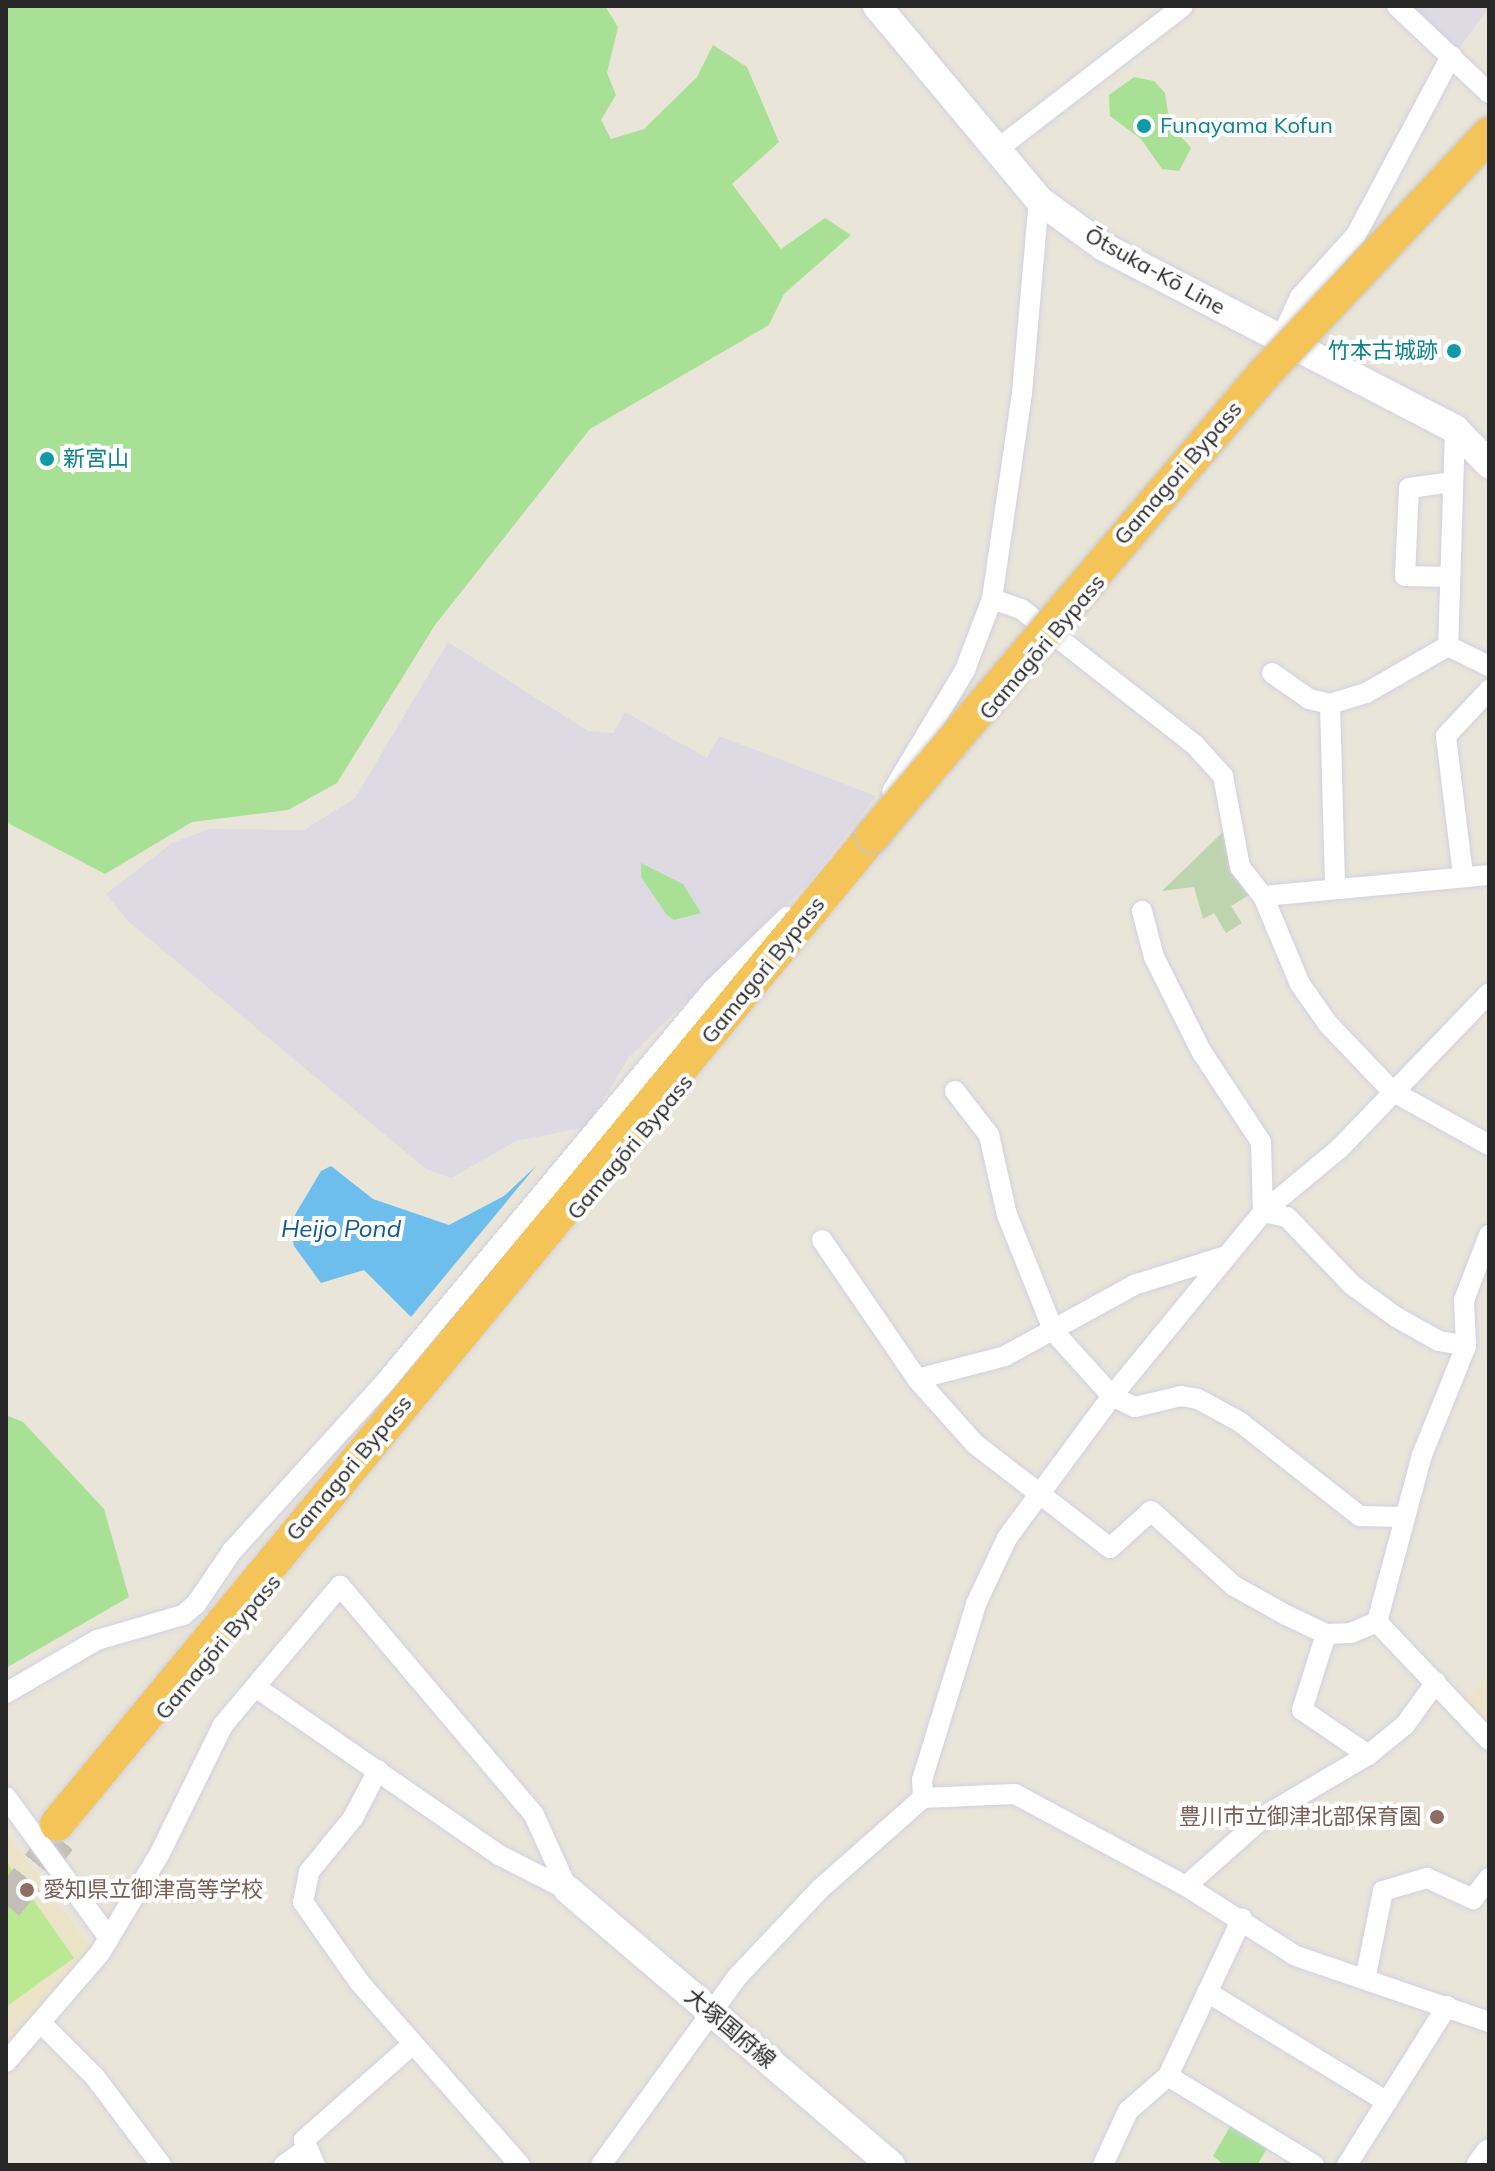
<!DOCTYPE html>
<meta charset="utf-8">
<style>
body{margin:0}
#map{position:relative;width:1495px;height:2171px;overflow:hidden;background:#eae5d9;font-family:Mulish,"Noto Sans JP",sans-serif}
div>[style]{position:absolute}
.industrial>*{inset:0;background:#dddae3}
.education>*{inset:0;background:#ece4c9}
.green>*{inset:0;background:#a8e196}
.cemetery>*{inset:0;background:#bed4b1}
.pitch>*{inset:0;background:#bbe892}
.water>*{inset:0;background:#6dbeec}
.trunk-tunnel>*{height:34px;margin-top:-17px;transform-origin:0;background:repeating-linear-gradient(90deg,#c3bfb6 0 34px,transparent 0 51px)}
.roads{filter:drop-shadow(0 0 2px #cfd1e1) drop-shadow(0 0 2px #cfd1e1)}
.minor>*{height:20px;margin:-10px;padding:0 10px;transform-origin:10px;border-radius:10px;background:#fff}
.secondary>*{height:28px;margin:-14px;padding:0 14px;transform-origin:14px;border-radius:14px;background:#fff}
.trunk>*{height:34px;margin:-17px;padding:0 17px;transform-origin:17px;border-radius:17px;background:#f4c458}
.bridges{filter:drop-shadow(0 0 2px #c7c7c7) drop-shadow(0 0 2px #c7c7c7)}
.trunk-bridge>*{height:34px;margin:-17px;padding:0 17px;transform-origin:17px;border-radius:17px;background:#f4c458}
.dots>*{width:22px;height:22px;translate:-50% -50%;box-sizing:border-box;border:4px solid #fff;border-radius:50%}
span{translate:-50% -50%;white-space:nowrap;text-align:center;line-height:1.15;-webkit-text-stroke:8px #fff;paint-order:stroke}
.culture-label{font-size:22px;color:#0d838f}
.left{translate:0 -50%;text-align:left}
.right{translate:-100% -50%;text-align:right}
.street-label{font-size:22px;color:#282828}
.education-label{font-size:22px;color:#785e54}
.water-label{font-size:24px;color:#0f5995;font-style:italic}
.frame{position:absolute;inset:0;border:8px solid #282828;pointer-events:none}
</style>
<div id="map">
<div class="industrial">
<div style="clip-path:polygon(1401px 6px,1489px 6px,1489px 8px,1456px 52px)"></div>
<div style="clip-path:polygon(448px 642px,588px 731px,613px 733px,625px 712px,707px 758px,719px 736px,876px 796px,808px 884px,629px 1057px,587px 1127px,516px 1141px,451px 1178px,426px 1169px,129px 922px,106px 894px,172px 843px,209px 829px,304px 830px,355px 798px)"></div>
</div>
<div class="education">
<div style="clip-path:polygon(1489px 1673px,1489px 1729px,1460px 1708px)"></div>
<div style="clip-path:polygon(6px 1832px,91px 1948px,6px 2052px)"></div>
</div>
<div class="green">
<div style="clip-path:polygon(6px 6px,605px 6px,618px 27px,607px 73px,616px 95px,601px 120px,611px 139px,644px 129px,697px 77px,713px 45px,747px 67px,779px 142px,732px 184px,781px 249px,825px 218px,851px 235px,784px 294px,769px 325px,590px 429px,435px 625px,337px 783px,288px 810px,192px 822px,105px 874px,6px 822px)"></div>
<div style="clip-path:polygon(1134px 77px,1154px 81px,1165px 93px,1170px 124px,1191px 148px,1179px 171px,1162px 169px,1141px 139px,1110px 116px,1109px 95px)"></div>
<div style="clip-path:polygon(641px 863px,683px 884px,701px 913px,674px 920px,666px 914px,641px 877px)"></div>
<div style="clip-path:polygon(6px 1415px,23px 1422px,104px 1509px,129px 1597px,6px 1668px)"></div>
<div style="clip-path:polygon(1231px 2125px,1268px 2147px,1257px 2165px,1224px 2165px,1213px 2156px)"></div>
</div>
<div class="cemetery">
<div style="clip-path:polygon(1228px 827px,1251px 894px,1231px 906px,1242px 923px,1226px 933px,1214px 913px,1203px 919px,1194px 887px,1162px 891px)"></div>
</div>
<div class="pitch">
<div style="clip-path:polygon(6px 1861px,74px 1958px,6px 2007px)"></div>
</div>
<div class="water">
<div style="clip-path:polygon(331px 1166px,373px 1199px,449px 1225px,504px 1196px,536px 1166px,411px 1317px,364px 1270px,321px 1283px,294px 1246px,290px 1228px,296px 1213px,321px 1171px)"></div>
</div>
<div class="trunk-tunnel">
<div style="left:6px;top:1905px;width:97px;rotate:-50.9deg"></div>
</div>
<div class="roads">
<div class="minor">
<div style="left:1397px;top:6px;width:127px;rotate:43.4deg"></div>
<div style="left:995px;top:151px;width:237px;rotate:-37.6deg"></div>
<div style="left:1281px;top:338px;width:45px;rotate:-65.1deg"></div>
<div style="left:1300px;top:297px;width:84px;rotate:-47.9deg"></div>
<div style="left:1356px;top:235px;width:203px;rotate:-62deg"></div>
<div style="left:1455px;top:429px;width:217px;rotate:91.8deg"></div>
<div style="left:1448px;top:646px;width:46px;rotate:26deg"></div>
<div style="left:1450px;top:577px;width:45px;rotate:-178.7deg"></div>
<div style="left:1405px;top:576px;width:88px;rotate:-87.4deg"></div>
<div style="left:1409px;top:488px;width:44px;rotate:-7.8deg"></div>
<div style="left:992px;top:599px;width:31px;rotate:19deg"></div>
<div style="left:1021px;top:609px;width:219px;rotate:38deg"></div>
<div style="left:1194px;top:744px;width:43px;rotate:47.8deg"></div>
<div style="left:1223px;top:776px;width:93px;rotate:79.4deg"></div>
<div style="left:1240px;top:867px;width:37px;rotate:52deg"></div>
<div style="left:1263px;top:896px;width:95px;rotate:67.2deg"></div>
<div style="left:1300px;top:984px;width:49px;rotate:55deg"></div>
<div style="left:1328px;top:1024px;width:93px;rotate:46.3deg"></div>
<div style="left:1392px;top:1091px;width:111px;rotate:29.1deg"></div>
<div style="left:1272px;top:673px;width:45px;rotate:35.1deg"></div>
<div style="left:1309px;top:699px;width:22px;rotate:13deg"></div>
<div style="left:1330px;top:704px;width:38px;rotate:-17deg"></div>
<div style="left:1366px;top:693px;width:95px;rotate:-29.8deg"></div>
<div style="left:1330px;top:704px;width:184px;rotate:88.4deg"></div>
<div style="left:892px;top:792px;width:142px;rotate:-59.1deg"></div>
<div style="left:965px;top:670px;width:76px;rotate:-69.2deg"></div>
<div style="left:992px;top:599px;width:208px;rotate:-81.7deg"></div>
<div style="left:1022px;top:393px;width:194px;rotate:-85deg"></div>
<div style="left:1463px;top:875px;width:140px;rotate:-97deg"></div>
<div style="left:1446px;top:736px;width:63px;rotate:-46.9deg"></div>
<div style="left:1263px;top:896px;width:227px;rotate:-5.3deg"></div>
<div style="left:1142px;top:911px;width:48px;rotate:75.4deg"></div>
<div style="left:1154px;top:957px;width:105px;rotate:63.4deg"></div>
<div style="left:1201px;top:1051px;width:109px;rotate:56.6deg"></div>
<div style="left:1261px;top:1142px;width:70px;rotate:88.4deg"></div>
<div style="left:1263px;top:1212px;width:25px;rotate:12deg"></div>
<div style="left:1287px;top:1217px;width:94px;rotate:46.3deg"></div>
<div style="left:1352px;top:1285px;width:54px;rotate:36deg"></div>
<div style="left:1396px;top:1317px;width:49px;rotate:29.2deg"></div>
<div style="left:1439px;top:1341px;width:27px;rotate:10deg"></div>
<div style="left:955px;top:1091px;width:56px;rotate:52.3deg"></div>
<div style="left:989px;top:1135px;width:82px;rotate:77.3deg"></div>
<div style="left:1007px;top:1215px;width:126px;rotate:68.1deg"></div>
<div style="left:1054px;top:1332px;width:86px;rotate:47.8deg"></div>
<div style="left:1112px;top:1396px;width:25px;rotate:26deg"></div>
<div style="left:1135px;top:1407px;width:47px;rotate:-13.4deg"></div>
<div style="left:1181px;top:1396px;width:17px;rotate:10deg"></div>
<div style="left:1198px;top:1399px;width:48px;rotate:28.7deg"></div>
<div style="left:1240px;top:1422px;width:152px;rotate:38.1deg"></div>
<div style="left:1360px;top:1516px;width:42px;rotate:1.4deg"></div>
<div style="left:1489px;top:1235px;width:70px;rotate:111deg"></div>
<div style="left:1464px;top:1300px;width:46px;rotate:87.5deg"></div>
<div style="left:1466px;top:1346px;width:118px;rotate:112deg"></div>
<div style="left:1422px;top:1455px;width:173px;rotate:105.1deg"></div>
<div style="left:1377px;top:1622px;width:163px;rotate:46.5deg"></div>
<div style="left:822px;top:1240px;width:168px;rotate:55.6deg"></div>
<div style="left:917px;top:1379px;width:87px;rotate:48.3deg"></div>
<div style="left:975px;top:1444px;width:170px;rotate:37.6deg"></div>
<div style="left:1110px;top:1548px;width:55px;rotate:-42.1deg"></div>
<div style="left:1151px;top:1511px;width:112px;rotate:42.1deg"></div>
<div style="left:1234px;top:1586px;width:57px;rotate:29.2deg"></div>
<div style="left:1284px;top:1614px;width:47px;rotate:25.5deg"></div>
<div style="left:1326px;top:1634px;width:25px;rotate:-2deg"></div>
<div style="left:1351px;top:1633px;width:28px;rotate:-23deg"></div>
<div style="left:917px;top:1379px;width:91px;rotate:-14.6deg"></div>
<div style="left:1005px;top:1356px;width:147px;rotate:-28.8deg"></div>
<div style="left:1134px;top:1285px;width:93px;rotate:-17.5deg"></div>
<div style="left:1326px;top:1634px;width:80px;rotate:107.5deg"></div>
<div style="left:1302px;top:1710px;width:80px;rotate:34.3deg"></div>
<div style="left:257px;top:1688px;width:294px;rotate:34.6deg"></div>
<div style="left:499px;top:1855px;width:77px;rotate:26.9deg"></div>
<div style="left:6px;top:1693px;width:105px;rotate:-30.2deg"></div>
<div style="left:97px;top:1640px;width:90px;rotate:-16.2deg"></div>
<div style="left:183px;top:1615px;width:17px;rotate:-40deg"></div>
<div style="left:196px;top:1604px;width:64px;rotate:-55.8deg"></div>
<div style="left:232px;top:1551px;width:229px;rotate:-47.8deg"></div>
<div style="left:386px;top:1381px;width:509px;rotate:-50.18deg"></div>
<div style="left:712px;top:990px;width:105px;rotate:-44.2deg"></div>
<div style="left:378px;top:1770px;width:54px;rotate:117.5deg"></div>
<div style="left:353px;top:1818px;width:70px;rotate:129.2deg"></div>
<div style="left:309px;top:1872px;width:31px;rotate:101deg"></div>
<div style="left:303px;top:1902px;width:99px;rotate:54.9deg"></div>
<div style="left:360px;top:1983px;width:242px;rotate:48.7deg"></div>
<div style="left:6px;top:1797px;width:175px;rotate:53.9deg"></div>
<div style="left:923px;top:1798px;width:92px;rotate:-2.5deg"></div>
<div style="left:1015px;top:1794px;width:194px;rotate:28.3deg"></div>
<div style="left:1186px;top:1886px;width:130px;rotate:32.5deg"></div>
<div style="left:1296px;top:1956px;width:204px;rotate:18.9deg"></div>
<div style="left:1186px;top:1886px;width:107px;rotate:-41.6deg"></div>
<div style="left:1266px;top:1815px;width:118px;rotate:-30.5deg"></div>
<div style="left:1368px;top:1755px;width:48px;rotate:-39deg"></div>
<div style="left:1405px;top:1725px;width:53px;rotate:-54.2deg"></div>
<div style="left:1366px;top:1975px;width:86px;rotate:-78.6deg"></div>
<div style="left:1383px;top:1891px;width:46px;rotate:-16.5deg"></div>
<div style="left:1427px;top:1878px;width:51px;rotate:24.5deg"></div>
<div style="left:1473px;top:1899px;width:26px;rotate:-53deg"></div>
<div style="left:1207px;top:1992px;width:211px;rotate:31.4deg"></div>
<div style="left:41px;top:2023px;width:76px;rotate:45deg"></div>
<div style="left:95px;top:2077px;width:110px;rotate:53.1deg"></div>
<div style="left:6px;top:2062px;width:144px;rotate:-49.2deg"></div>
<div style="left:100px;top:1953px;width:117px;rotate:-59deg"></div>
<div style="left:160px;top:1853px;width:143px;rotate:-63.8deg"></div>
<div style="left:223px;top:1725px;width:182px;rotate:-49.9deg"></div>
<div style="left:340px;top:1586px;width:300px;rotate:49.7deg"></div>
<div style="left:534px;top:1815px;width:82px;rotate:65.6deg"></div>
<div style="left:1168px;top:2076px;width:171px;rotate:31.4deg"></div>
<div style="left:284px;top:2165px;width:26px;rotate:-36deg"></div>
<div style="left:315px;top:2165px;width:27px;rotate:-114deg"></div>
<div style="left:304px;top:2140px;width:145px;rotate:-41.4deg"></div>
<div style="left:601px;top:2165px;width:233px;rotate:-54.1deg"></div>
<div style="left:738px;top:1976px;width:120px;rotate:-46.7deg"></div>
<div style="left:820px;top:1889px;width:137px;rotate:-41.5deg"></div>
<div style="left:923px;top:1798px;width:18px;rotate:-93deg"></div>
<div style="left:922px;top:1780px;width:184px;rotate:-72.9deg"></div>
<div style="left:976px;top:1604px;width:73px;rotate:-64.8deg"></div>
<div style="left:1007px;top:1538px;width:177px;rotate:-53.5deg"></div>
<div style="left:1112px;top:1396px;width:238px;rotate:-50.6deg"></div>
<div style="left:1263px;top:1212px;width:99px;rotate:-39.7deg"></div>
<div style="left:1339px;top:1149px;width:216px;rotate:-46.1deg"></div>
<div style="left:1103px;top:2165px;width:60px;rotate:-65.2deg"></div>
<div style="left:1128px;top:2111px;width:53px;rotate:-41.2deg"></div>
<div style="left:1168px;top:2076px;width:174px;rotate:-64.8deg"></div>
<div style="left:1347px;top:2165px;width:188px;rotate:-57.8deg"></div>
</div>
<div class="secondary">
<div style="left:877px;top:6px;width:253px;rotate:50.1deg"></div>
<div style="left:1039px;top:200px;width:80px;rotate:35.9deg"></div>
<div style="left:1104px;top:247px;width:395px;rotate:27.4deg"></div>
<div style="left:1455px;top:429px;width:49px;rotate:45.8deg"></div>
<div style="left:568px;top:1890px;width:424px;rotate:40.4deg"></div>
<div style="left:1481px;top:2165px;width:14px;rotate:-54deg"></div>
</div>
<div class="trunk">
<div style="left:57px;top:1824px;width:1282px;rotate:-50.47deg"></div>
</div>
</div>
<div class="bridges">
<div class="trunk-bridge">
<div style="left:873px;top:835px;width:604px;rotate:-49.7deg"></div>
<div style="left:1264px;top:374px;width:329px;rotate:-46.8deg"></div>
</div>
</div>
<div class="dots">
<div style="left:1144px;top:126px;background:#0f9aa8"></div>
<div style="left:1454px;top:351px;background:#0f9aa8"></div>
<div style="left:47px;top:459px;background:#0f9aa8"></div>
<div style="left:1437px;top:1817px;background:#8d6e63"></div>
<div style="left:27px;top:1890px;background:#8d6e63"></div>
</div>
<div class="culture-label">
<span class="left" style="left:1160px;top:126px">Funayama Kofun</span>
<span class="right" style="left:1438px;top:351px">竹本古城跡</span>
<span class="left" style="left:63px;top:459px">新宮山</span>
</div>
<div class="street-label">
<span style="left:1155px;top:271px;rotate:29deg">Ōtsuka-Kō Line</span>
<span style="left:1178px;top:473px;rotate:-49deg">Gamagori Bypass</span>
<span style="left:1042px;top:647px;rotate:-50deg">Gamagōri Bypass</span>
<span style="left:763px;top:970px;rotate:-51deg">Gamagori Bypass</span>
<span style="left:630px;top:1147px;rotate:-50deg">Gamagōri Bypass</span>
<span style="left:349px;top:1468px;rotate:-50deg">Gamagori Bypass</span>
<span style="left:218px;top:1647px;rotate:-50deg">Gamagōri Bypass</span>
<span style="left:730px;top:2028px;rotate:40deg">大塚国府線</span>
</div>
<div class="education-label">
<span class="right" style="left:1421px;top:1817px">豊川市立御津北部保育園</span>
<span class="left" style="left:43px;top:1890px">愛知県立御津高等学校</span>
</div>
<div class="water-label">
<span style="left:341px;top:1229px">Heijo Pond</span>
</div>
<div class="frame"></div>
</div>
